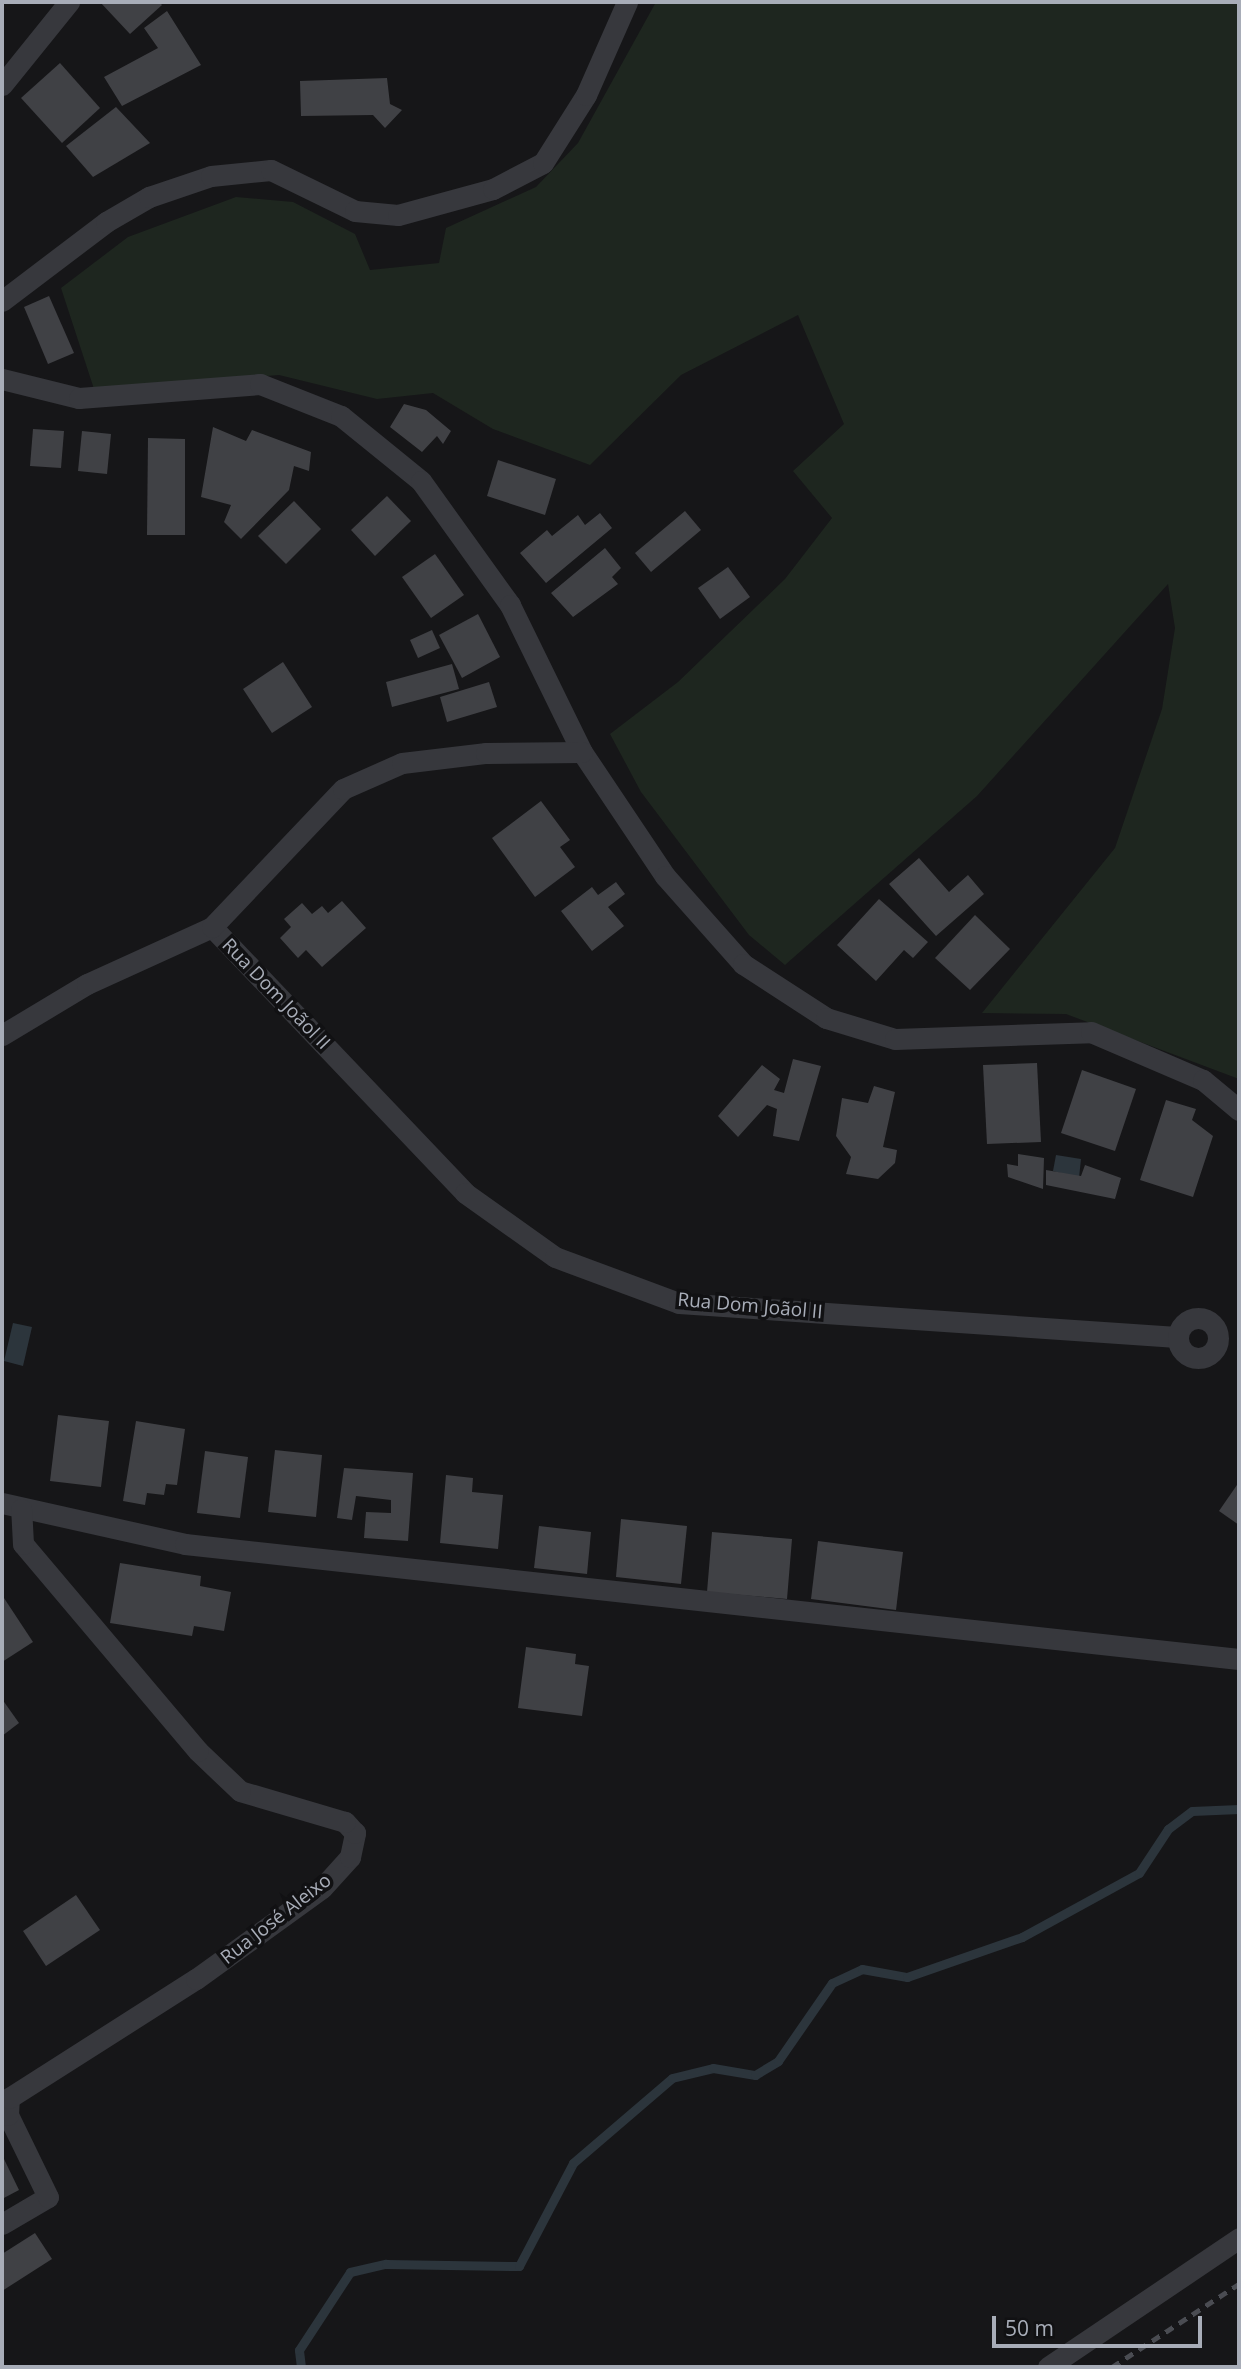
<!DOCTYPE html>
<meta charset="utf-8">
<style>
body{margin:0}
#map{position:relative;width:1241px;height:2369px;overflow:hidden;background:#161618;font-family:"Open Sans",sans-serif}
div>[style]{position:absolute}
.green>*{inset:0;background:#1e261f}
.water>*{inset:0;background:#2c353c}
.stream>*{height:9px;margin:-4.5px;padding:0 4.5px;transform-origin:4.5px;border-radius:4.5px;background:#2c353c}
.building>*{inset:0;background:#404145}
.minor>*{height:21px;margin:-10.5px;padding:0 10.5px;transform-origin:10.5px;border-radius:10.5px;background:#37383d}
.minor>.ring{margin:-10.5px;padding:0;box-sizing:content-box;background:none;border:21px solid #37383d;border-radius:50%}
.rail>*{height:5px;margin-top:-2.5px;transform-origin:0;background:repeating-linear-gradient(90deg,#4a4c52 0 9px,transparent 0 16px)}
span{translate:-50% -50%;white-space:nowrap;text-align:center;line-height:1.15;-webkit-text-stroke:7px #111113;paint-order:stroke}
.street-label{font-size:19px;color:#a8adb8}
.frame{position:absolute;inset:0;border:4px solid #a8adb8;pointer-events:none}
.scale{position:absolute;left:992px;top:2316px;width:210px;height:32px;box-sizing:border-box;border:4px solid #a8adb8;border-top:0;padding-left:9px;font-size:21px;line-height:24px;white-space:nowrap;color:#a8adb8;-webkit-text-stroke:5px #111113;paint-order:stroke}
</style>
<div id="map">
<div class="green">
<div style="clip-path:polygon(656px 2px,1239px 2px,1239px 1079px,1066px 1014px,982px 1013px,1115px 848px,1162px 709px,1175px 628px,1168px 584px,977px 796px,785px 965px,749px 935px,641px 792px,610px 734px,678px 682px,785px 579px,832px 518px,793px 471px,844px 424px,798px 315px,681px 375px,590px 465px,493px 429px,433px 393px,377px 399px,279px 375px,94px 389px,61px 288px,128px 237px,236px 197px,293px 202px,355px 234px,370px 270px,439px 263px,446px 228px,536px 187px,578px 143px)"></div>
</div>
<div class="water">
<div style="clip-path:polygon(1056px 1155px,1081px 1159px,1079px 1178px,1053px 1171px)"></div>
<div style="clip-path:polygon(13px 1323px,32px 1327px,23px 1366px,4px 1361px)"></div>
</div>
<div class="stream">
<div style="left:301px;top:2367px;width:17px;rotate:-97deg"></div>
<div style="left:299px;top:2350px;width:93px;rotate:-56.8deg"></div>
<div style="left:350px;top:2272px;width:37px;rotate:-13deg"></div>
<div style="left:386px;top:2264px;width:133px;rotate:0.9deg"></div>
<div style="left:519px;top:2266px;width:116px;rotate:-62.3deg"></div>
<div style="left:573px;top:2163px;width:130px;rotate:-40.6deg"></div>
<div style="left:672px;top:2078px;width:42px;rotate:-13.7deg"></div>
<div style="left:713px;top:2068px;width:43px;rotate:9.5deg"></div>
<div style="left:755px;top:2075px;width:27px;rotate:-31deg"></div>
<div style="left:778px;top:2061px;width:95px;rotate:-55.3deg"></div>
<div style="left:832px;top:1983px;width:33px;rotate:-25deg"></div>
<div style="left:862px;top:1969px;width:46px;rotate:10.1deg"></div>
<div style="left:907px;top:1977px;width:122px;rotate:-19.2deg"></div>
<div style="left:1022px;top:1937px;width:133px;rotate:-28.7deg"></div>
<div style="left:1139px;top:1873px;width:53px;rotate:-56.6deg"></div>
<div style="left:1168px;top:1829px;width:30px;rotate:-37deg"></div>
<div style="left:1192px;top:1811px;width:47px;rotate:-2.4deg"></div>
</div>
<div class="building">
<div style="clip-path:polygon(100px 2px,159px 2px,162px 5px,130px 34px)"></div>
<div style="clip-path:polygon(167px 11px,201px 65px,122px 106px,104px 77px,158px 48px,144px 28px)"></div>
<div style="clip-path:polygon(60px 63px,100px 108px,62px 143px,21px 98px)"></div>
<div style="clip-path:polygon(387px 78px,390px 104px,402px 110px,385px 128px,373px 115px,301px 116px,300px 81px)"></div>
<div style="clip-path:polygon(116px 107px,150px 143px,93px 177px,66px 146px)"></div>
<div style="clip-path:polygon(49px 296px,74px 353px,48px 364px,24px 307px)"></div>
<div style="clip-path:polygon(404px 404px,426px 410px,451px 431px,443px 444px,437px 436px,422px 452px,390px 427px)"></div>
<div style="clip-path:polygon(213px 427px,246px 441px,252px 430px,311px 452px,309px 471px,294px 466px,289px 490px,241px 539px,224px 522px,231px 505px,201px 497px)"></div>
<div style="clip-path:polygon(33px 429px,64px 431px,61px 468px,30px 466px)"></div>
<div style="clip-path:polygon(82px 431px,111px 434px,107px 474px,78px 471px)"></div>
<div style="clip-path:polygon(148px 438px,185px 439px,185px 535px,147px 535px)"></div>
<div style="clip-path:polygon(498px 460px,556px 479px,545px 515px,487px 496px)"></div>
<div style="clip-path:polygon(387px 496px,411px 521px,375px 556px,351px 530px)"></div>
<div style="clip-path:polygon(294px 501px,321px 529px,286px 564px,258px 536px)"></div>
<div style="clip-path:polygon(685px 511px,701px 530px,651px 572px,635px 553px)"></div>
<div style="clip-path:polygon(600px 513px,612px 528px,546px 583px,520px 553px,547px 530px,552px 536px,578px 515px,585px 525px)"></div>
<div style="clip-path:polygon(605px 548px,621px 568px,612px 577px,618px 584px,573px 617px,551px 593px)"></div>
<div style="clip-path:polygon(435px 554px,464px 595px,431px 618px,402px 577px)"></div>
<div style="clip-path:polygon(728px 567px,750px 597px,720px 619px,698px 588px)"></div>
<div style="clip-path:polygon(478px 614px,500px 657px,462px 678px,439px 635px)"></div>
<div style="clip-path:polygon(432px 630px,440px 648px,418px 658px,410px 640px)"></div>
<div style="clip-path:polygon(283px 662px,312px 707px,272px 733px,243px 689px)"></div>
<div style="clip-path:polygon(452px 664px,459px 689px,392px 707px,386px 682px)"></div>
<div style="clip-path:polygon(489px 682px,497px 707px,447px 722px,440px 697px)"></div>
<div style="clip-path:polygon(541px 801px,570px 840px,560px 847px,575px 867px,535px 897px,492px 838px)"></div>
<div style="clip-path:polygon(919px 858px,949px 892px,968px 875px,984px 894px,936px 936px,889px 884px)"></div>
<div style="clip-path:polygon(616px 882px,625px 894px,608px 907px,624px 926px,592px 951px,561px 911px,592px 887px,598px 895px)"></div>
<div style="clip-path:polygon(879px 899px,928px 942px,913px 958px,904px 950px,876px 981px,837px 945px)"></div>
<div style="clip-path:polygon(342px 901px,366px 928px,322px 967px,306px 950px,298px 958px,280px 938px,291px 927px,284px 919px,302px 903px,312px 914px,322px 906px,328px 913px)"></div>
<div style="clip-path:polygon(975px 915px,1010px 949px,970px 990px,935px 958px)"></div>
<div style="clip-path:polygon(793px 1059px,821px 1066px,799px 1141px,773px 1136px,777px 1109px,767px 1105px,738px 1137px,718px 1116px,762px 1065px,780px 1079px,774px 1090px,784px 1093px)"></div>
<div style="clip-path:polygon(1037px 1063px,1041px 1142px,987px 1144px,983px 1065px)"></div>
<div style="clip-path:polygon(1082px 1070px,1136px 1089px,1115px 1151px,1061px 1133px)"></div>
<div style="clip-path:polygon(874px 1086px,895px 1092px,883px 1147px,897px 1150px,895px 1163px,878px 1179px,846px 1174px,851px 1157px,836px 1136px,842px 1098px,868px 1103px)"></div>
<div style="clip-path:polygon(1166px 1100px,1196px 1109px,1192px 1120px,1213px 1136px,1193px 1197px,1140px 1180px)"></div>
<div style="clip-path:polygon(1018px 1154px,1044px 1158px,1043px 1189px,1008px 1177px,1007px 1164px,1018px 1166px)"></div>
<div style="clip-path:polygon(1085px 1165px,1121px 1178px,1115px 1199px,1046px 1185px,1046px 1170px,1081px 1176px)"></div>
<div style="clip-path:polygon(58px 1415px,109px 1421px,101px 1487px,50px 1481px)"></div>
<div style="clip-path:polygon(136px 1421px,185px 1429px,177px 1485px,166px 1484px,164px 1495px,147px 1493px,145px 1505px,123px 1501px)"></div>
<div style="clip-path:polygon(275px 1450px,322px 1455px,316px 1517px,268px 1512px)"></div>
<div style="clip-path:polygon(205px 1451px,248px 1457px,240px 1518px,197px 1513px)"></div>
<div style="clip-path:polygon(344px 1468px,413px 1473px,408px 1541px,364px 1538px,366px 1512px,391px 1513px,391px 1500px,356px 1496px,352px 1520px,337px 1518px)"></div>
<div style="clip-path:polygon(446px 1475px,473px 1478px,472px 1492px,503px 1495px,498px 1549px,440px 1543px)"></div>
<div style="clip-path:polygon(1239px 1482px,1239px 1525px,1219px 1511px)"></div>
<div style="clip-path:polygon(621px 1519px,687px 1526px,681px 1584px,616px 1577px)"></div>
<div style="clip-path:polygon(539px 1526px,591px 1532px,587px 1574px,534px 1568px)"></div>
<div style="clip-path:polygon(712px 1532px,792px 1539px,787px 1599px,707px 1592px)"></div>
<div style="clip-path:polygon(818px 1541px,903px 1552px,896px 1610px,811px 1599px)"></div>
<div style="clip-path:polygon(120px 1563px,201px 1576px,200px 1586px,231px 1592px,224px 1631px,194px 1626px,192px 1636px,110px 1623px)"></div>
<div style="clip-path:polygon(2px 1595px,33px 1642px,2px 1662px)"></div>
<div style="clip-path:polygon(526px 1647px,576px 1654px,575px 1664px,589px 1666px,582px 1716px,518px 1708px)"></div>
<div style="clip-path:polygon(2px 1699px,19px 1723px,2px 1736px)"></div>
<div style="clip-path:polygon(76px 1895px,100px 1930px,46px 1966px,23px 1931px)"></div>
<div style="clip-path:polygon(4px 2159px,19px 2190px,2px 2199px,2px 2161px)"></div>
<div style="clip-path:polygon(35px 2233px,52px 2259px,2px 2291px,2px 2254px)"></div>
</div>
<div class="minor">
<div style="left:2px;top:85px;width:107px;rotate:-51.1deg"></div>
<div style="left:2px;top:301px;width:131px;rotate:-37.2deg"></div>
<div style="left:106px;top:222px;width:50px;rotate:-30.2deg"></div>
<div style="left:149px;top:197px;width:65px;rotate:-18.7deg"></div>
<div style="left:211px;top:176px;width:60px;rotate:-5.7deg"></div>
<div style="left:271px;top:170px;width:93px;rotate:26deg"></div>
<div style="left:355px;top:211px;width:43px;rotate:5.3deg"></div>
<div style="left:398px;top:215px;width:98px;rotate:-15.3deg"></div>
<div style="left:493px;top:189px;width:56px;rotate:-27.5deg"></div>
<div style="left:543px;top:163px;width:80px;rotate:-57.7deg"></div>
<div style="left:586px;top:95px;width:102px;rotate:-66.2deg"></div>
<div style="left:2px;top:379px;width:79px;rotate:13.9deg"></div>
<div style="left:79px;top:398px;width:182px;rotate:-4.4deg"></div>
<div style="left:260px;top:384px;width:87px;rotate:21.6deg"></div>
<div style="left:341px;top:416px;width:103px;rotate:39.1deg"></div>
<div style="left:421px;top:481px;width:153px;rotate:54.3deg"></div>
<div style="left:510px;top:605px;width:164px;rotate:63.9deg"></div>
<div style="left:582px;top:752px;width:149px;rotate:56.2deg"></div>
<div style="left:665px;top:876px;width:118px;rotate:48.4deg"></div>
<div style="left:743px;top:964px;width:99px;rotate:33deg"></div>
<div style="left:826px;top:1018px;width:72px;rotate:16.9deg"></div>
<div style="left:895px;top:1039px;width:196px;rotate:-2deg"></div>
<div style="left:1091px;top:1032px;width:122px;rotate:23.2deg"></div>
<div style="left:1203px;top:1080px;width:47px;rotate:39.8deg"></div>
<div style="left:212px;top:927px;width:367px;rotate:46.4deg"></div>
<div style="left:465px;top:1193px;width:110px;rotate:35.4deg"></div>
<div style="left:555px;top:1257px;width:132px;rotate:20.4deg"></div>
<div style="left:679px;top:1303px;width:499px;rotate:3.9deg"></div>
<div style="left:2px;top:1035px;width:99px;rotate:-31deg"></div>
<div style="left:87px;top:984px;width:137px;rotate:-24.5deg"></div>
<div style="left:212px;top:927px;width:190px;rotate:-46.5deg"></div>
<div style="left:343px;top:789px;width:64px;rotate:-23.8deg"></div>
<div style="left:402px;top:763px;width:85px;rotate:-6.8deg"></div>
<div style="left:486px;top:753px;width:96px;rotate:-0.6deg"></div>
<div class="ring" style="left:1178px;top:1318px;width:19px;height:19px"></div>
<div style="left:2px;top:1503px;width:188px;rotate:12.6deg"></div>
<div style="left:185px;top:1544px;width:1060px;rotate:6.23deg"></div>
<div style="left:2px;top:2224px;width:53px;rotate:-30.4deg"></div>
<div style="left:48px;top:2197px;width:91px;rotate:-116deg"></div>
<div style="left:8px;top:2115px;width:17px;rotate:-87deg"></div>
<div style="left:9px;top:2098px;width:222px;rotate:-32.5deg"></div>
<div style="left:196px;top:1979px;width:155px;rotate:-35.8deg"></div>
<div style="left:322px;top:1888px;width:42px;rotate:-47.9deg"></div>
<div style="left:350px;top:1857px;width:25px;rotate:-78deg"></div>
<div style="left:355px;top:1833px;width:15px;rotate:-132deg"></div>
<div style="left:345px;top:1822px;width:109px;rotate:-163.6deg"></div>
<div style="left:240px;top:1791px;width:58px;rotate:-136.4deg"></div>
<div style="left:198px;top:1751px;width:271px;rotate:-130.2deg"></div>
<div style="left:23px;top:1544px;width:35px;rotate:-93deg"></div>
<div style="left:1048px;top:2367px;width:230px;rotate:-34deg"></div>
</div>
<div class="rail">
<div style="left:1112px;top:2367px;width:152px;rotate:-33.2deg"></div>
</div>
<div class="street-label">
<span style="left:276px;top:994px;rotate:46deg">Rua Dom Joãol II</span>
<span style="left:750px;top:1306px;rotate:5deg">Rua Dom Joãol II</span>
<span style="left:276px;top:1919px;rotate:-38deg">Rua José Aleixo</span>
</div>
<div class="frame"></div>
<div class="scale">50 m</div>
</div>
